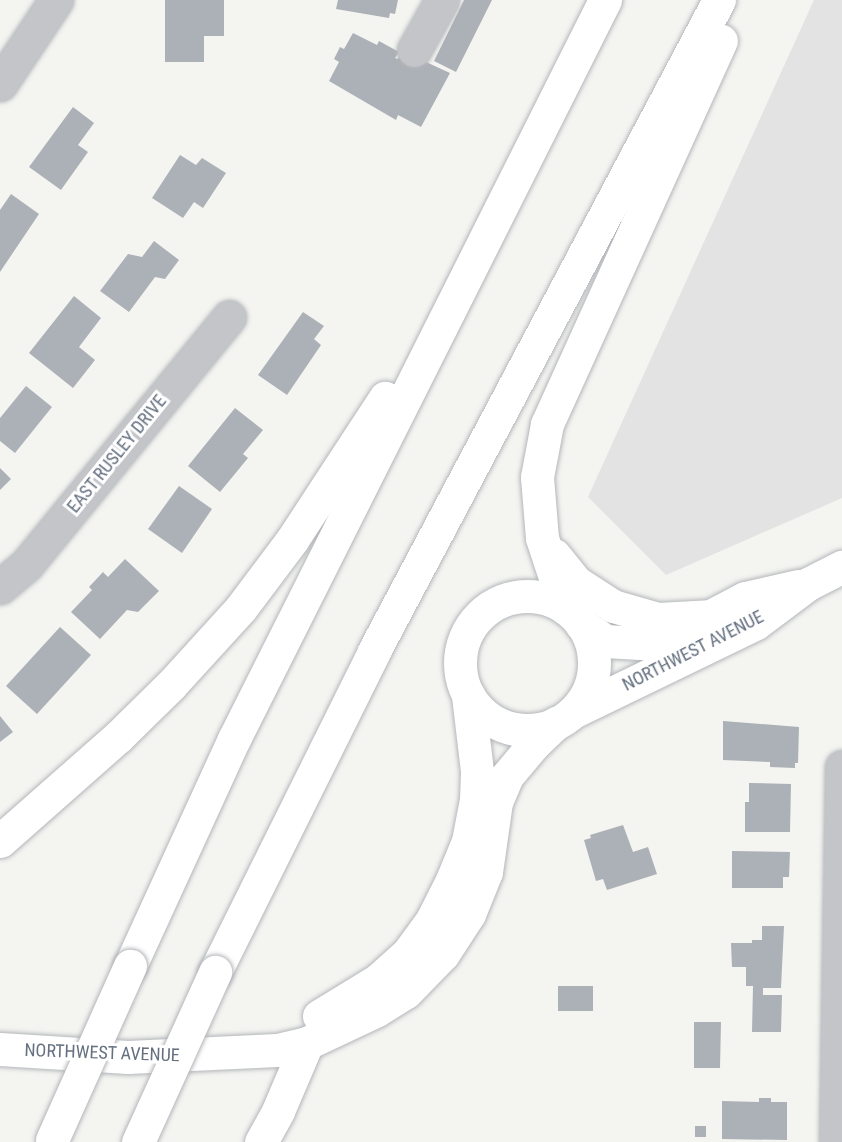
<!DOCTYPE html>
<style>
body{margin:0}
#map{position:relative;width:842px;height:1142px;overflow:hidden;background:#f4f4f1;font-family:"Roboto Condensed",sans-serif}
div>[style]{position:absolute}
.built>*{inset:0;background:#e2e3e2}
.building>*{inset:0;background:#acb1b7}
.roads{filter:drop-shadow(0 0 2px #b3b6ba) drop-shadow(0 0 2px #b3b6ba)}
.minor>*{height:33px;margin:-16.5px;padding:0 16.5px;transform-origin:16.5px;border-radius:16.5px;background:#c3c5c9}
.major>*{height:33px;margin:-16.5px;padding:0 16.5px;transform-origin:16.5px;border-radius:16.5px;background:#fff}
.major>.ring{margin:-16.5px;padding:0;box-sizing:content-box;background:none;border:33px solid #fff;border-radius:50%}
.highway>*{height:33px;margin:-16.5px;padding:0 16.5px;transform-origin:16.5px;border-radius:16.5px;background:#fff}
.bridges{filter:drop-shadow(0 0 2px #b3b5b9) drop-shadow(0 0 2px #b3b5b9)}
.highway-bridge>*{height:33px;margin:-16.5px;padding:0 16.5px;transform-origin:16.5px;border-radius:16.5px;background:#fff}
span{translate:-50% -50%;white-space:nowrap;text-align:center;line-height:1.15;-webkit-text-stroke:6px #fff;paint-order:stroke}
.street-label{font-size:18px;color:#657080}
</style>
<div id="map">
<div class="built">
<div style="clip-path:polygon(814px 0,842px 0,842px 498px,666px 575px,588px 497px)"></div>
</div>
<div class="building">
<div style="clip-path:polygon(165px 0,224px 0,224px 36px,204px 36px,204px 62px,165px 62px)"></div>
<div style="clip-path:polygon(338px 0,398px 0,395px 14px,390px 13px,389px 18px,336px 9px)"></div>
<div style="clip-path:polygon(464px 0,492px 0,456px 72px,434px 61px)"></div>
<div style="clip-path:polygon(353px 33px,377px 45px,379px 41px,399px 52px,395px 58px,398px 59px,402px 51px,450px 73px,421px 127px,398px 115px,396px 120px,329px 81px,339px 62px,334px 59px,340px 47px,344px 49px)"></div>
<div style="clip-path:polygon(73px 107px,94px 123px,78px 145px,88px 152px,61px 190px,29px 167px)"></div>
<div style="clip-path:polygon(180px 155px,196px 165px,202px 158px,226px 173px,203px 208px,194px 202px,183px 218px,152px 198px)"></div>
<div style="clip-path:polygon(11px 194px,39px 214px,0 272px,0 210px)"></div>
<div style="clip-path:polygon(154px 241px,179px 260px,165px 279px,155px 277px,129px 312px,100px 291px,128px 254px,142px 257px)"></div>
<div style="clip-path:polygon(74px 296px,101px 318px,79px 347px,95px 360px,73px 388px,29px 353px)"></div>
<div style="clip-path:polygon(303px 312px,324px 326px,314px 339px,321px 345px,287px 395px,258px 375px)"></div>
<div style="clip-path:polygon(26px 386px,52px 407px,15px 453px,0 441px,0 418px)"></div>
<div style="clip-path:polygon(235px 408px,263px 430px,243px 454px,248px 458px,220px 492px,188px 466px)"></div>
<div style="clip-path:polygon(0 468px,11px 479px,0 490px)"></div>
<div style="clip-path:polygon(179px 486px,212px 509px,182px 553px,148px 529px)"></div>
<div style="clip-path:polygon(125px 559px,159px 591px,138px 612px,127px 610px,100px 639px,71px 612px,92px 590px,89px 587px,103px 572px,108px 577px)"></div>
<div style="clip-path:polygon(60px 627px,91px 655px,37px 714px,6px 686px)"></div>
<div style="clip-path:polygon(0 716px,13px 732px,0 742px)"></div>
<div style="clip-path:polygon(723px 721px,799px 727px,798px 763px,795px 763px,795px 768px,770px 767px,770px 762px,723px 760px)"></div>
<div style="clip-path:polygon(749px 783px,791px 784px,790px 832px,745px 832px,745px 802px,749px 802px)"></div>
<div style="clip-path:polygon(623px 825px,633px 852px,648px 847px,657px 874px,607px 890px,603px 879px,596px 881px,584px 840px,591px 838px,590px 835px)"></div>
<div style="clip-path:polygon(732px 851px,790px 852px,789px 877px,783px 877px,783px 888px,732px 888px)"></div>
<div style="clip-path:polygon(762px 926px,784px 926px,781px 988px,763px 988px,763px 995px,782px 995px,781px 1032px,752px 1032px,753px 986px,746px 986px,746px 967px,732px 967px,731px 943px,752px 943px,752px 940px,762px 940px)"></div>
<div style="clip-path:polygon(558px 986px,593px 986px,593px 1011px,558px 1011px)"></div>
<div style="clip-path:polygon(694px 1022px,721px 1022px,720px 1068px,694px 1068px)"></div>
<div style="clip-path:polygon(759px 1098px,771px 1098px,771px 1102px,787px 1102px,787px 1140px,722px 1139px,722px 1101px,759px 1102px)"></div>
<div style="clip-path:polygon(695px 1126px,706px 1126px,706px 1137px,695px 1137px)"></div>
</div>
<div class="roads">
<div class="minor">
<div style="left:414px;top:50px;width:57px;rotate:-60.8deg"></div>
<div style="left:0;top:84px;width:101px;rotate:-56.3deg"></div>
<div style="left:0;top:587px;width:35px;rotate:-40deg"></div>
<div style="left:27px;top:564px;width:319px;rotate:-50.7deg"></div>
<div style="left:836px;top:1142px;width:375px;rotate:-89.1deg"></div>
</div>
<div class="major">
<div class="ring" style="left:460px;top:596px;width:101px;height:101px"></div>
<div style="left:581px;top:624px;width:29px;rotate:35deg"></div>
<div style="left:605px;top:641px;width:52px;rotate:3.3deg"></div>
<div style="left:657px;top:644px;width:99px;rotate:-27.6deg"></div>
<div style="left:745px;top:598px;width:54px;rotate:-12.8deg"></div>
<div style="left:573px;top:712px;width:203px;rotate:-25.9deg"></div>
<div style="left:756px;top:623px;width:65px;rotate:-36.9deg"></div>
<div style="left:808px;top:584px;width:38px;rotate:-27deg"></div>
<div style="left:319px;top:1016px;width:69px;rotate:-31.4deg"></div>
<div style="left:378px;top:980px;width:40px;rotate:-42deg"></div>
<div style="left:408px;top:953px;width:41px;rotate:-54deg"></div>
<div style="left:432px;top:920px;width:45px;rotate:-63.4deg"></div>
<div style="left:452px;top:880px;width:42px;rotate:-67.7deg"></div>
<div style="left:468px;top:841px;width:42px;rotate:-79deg"></div>
<div style="left:476px;top:800px;width:29px;rotate:-88deg"></div>
<div style="left:477px;top:771px;width:77px;rotate:-96.8deg"></div>
<div style="left:0;top:1049px;width:128px;rotate:3.6deg"></div>
<div style="left:128px;top:1057px;width:149px;rotate:-2.7deg"></div>
<div style="left:277px;top:1050px;width:31px;rotate:-13deg"></div>
<div style="left:307px;top:1043px;width:77px;rotate:-25.2deg"></div>
<div style="left:377px;top:1010px;width:34px;rotate:-32deg"></div>
<div style="left:406px;top:992px;width:53px;rotate:-45.8deg"></div>
<div style="left:443px;top:954px;width:48px;rotate:-57deg"></div>
<div style="left:469px;top:914px;width:45px;rotate:-68deg"></div>
<div style="left:486px;top:872px;width:71px;rotate:-81.9deg"></div>
<div style="left:496px;top:802px;width:28px;rotate:-67deg"></div>
<div style="left:507px;top:776px;width:40px;rotate:-50deg"></div>
<div style="left:533px;top:745px;width:32px;rotate:-44deg"></div>
</div>
<div class="highway">
<div style="left:554px;top:555px;width:35px;rotate:51deg"></div>
<div style="left:576px;top:582px;width:44px;rotate:33deg"></div>
<div style="left:613px;top:606px;width:47px;rotate:16.1deg"></div>
<div style="left:658px;top:619px;width:55px;rotate:-3.1deg"></div>
<div style="left:565px;top:608px;width:74px;rotate:-108.2deg"></div>
<div style="left:542px;top:538px;width:61px;rotate:-94.7deg"></div>
<div style="left:537px;top:477px;width:54px;rotate:-79.3deg"></div>
<div style="left:547px;top:424px;width:421px;rotate:-65.6deg"></div>
<div style="left:0;top:841px;width:157px;rotate:-41.4deg"></div>
<div style="left:118px;top:737px;width:74px;rotate:-44.5deg"></div>
<div style="left:171px;top:685px;width:104px;rotate:-47.7deg"></div>
<div style="left:241px;top:608px;width:85px;rotate:-53.1deg"></div>
<div style="left:292px;top:540px;width:170px;rotate:-56.8deg"></div>
<div style="left:130px;top:966px;width:250px;rotate:-65.4deg"></div>
<div style="left:234px;top:739px;width:827px;rotate:-63.34deg"></div>
<div style="left:215px;top:972px;width:358px;rotate:-63.6deg"></div>
<div style="left:374px;top:651px;width:737px;rotate:-62.08deg"></div>
<div style="left:261px;top:1142px;width:35px;rotate:-61deg"></div>
<div style="left:278px;top:1111px;width:74px;rotate:-66.9deg"></div>
</div>
</div>
<div class="bridges">
<div class="highway-bridge">
<div style="left:52px;top:1140px;width:191px;rotate:-65.9deg"></div>
<div style="left:138px;top:1142px;width:187px;rotate:-65.6deg"></div>
</div>
</div>
<div class="street-label">
<span style="left:117px;top:454px;rotate:-51deg">EAST RUSLEY DRIVE</span>
<span style="left:693px;top:651px;rotate:-27deg">NORTHWEST AVENUE</span>
<span style="left:102px;top:1053px;rotate:2deg">NORTHWEST AVENUE</span>
</div>
</div>
